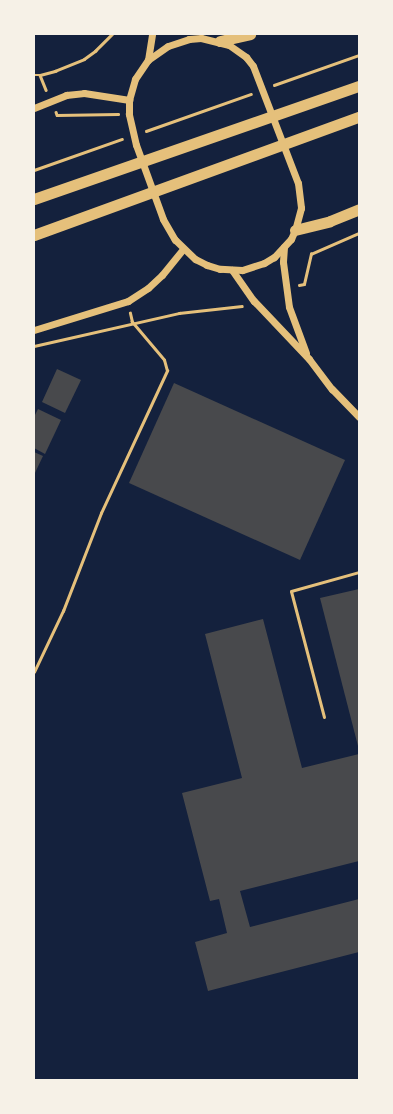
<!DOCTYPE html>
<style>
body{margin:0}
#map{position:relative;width:393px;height:1114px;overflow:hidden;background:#14213d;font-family:"Nunito Sans",sans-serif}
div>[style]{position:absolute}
.building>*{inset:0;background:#48494c}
.path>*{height:2.5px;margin:-1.25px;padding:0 1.25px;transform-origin:1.25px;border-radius:1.25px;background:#e5c07b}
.service>*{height:3px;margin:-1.5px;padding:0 1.5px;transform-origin:1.5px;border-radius:1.5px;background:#e5c07b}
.tertiary>*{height:7px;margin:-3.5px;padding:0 3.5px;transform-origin:3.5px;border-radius:3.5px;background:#e5c07b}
.trunk>*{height:11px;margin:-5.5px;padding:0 5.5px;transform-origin:5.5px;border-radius:5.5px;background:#e5c07b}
span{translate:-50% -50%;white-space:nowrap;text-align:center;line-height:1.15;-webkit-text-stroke:4px #f6f1e7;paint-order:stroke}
.frame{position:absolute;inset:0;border:35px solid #f6f1e7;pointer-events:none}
</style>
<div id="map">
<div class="building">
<div style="clip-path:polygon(57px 369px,81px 380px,65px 413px,42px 402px)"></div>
<div style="clip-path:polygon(174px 383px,345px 460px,300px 560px,129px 483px)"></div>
<div style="clip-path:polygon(38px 409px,61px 420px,45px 454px,34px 448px,34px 417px)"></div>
<div style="clip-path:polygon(34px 452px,43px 456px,34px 475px)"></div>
<div style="clip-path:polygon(359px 589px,359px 746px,358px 746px,320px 598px)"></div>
<div style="clip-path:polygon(263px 619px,302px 768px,359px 754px,359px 861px,240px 891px,250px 927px,359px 899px,359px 952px,208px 991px,195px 942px,227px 933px,219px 899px,210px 901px,182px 793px,242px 778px,205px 634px)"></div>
</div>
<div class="path">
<div style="left:34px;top:75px;width:6px"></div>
<div style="left:40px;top:75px;width:16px;rotate:-15deg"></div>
<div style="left:55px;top:71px;width:31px;rotate:-22deg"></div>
<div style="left:84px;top:59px;width:14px;rotate:-36deg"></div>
<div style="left:95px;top:51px;width:24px;rotate:-45deg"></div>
<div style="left:40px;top:75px;width:16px;rotate:68deg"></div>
<div style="left:274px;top:85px;width:90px;rotate:-19.4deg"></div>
<div style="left:56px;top:112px;width:3px;rotate:72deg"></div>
<div style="left:57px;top:115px;width:61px;rotate:-0.9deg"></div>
<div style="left:146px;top:131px;width:111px;rotate:-19.4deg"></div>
<div style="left:34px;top:170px;width:93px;rotate:-19.4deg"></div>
<div style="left:299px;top:285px;width:5px;rotate:-11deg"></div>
<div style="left:304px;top:284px;width:31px;rotate:-77deg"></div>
<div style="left:311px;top:254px;width:52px;rotate:-23.6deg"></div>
<div style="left:34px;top:346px;width:149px;rotate:-12.8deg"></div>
<div style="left:179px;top:313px;width:63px;rotate:-6.3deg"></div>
<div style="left:34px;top:672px;width:68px;rotate:-64.6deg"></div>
<div style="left:63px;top:611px;width:105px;rotate:-68.8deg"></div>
<div style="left:101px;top:513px;width:157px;rotate:-65.1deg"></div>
<div style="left:167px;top:371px;width:11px;rotate:-105deg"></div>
<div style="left:164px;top:360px;width:50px;rotate:-130.1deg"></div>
<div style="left:132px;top:322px;width:9px;rotate:-103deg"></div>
</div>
<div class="service">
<div style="left:324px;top:717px;width:130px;rotate:-104.7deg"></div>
<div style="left:291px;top:591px;width:71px;rotate:-15.6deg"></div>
</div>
<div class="tertiary">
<div style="left:201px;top:38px;width:29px;rotate:14deg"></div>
<div style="left:229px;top:45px;width:21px;rotate:35deg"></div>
<div style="left:246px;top:57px;width:11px;rotate:52deg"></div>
<div style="left:253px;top:66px;width:125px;rotate:69deg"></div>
<div style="left:298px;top:183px;width:25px;rotate:83deg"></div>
<div style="left:301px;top:208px;width:23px;rotate:105deg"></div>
<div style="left:295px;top:230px;width:10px;rotate:114deg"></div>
<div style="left:291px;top:239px;width:25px;rotate:133deg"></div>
<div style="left:274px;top:257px;width:12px;rotate:149deg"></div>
<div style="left:264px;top:263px;width:23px;rotate:162deg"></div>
<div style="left:242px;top:270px;width:22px;rotate:-177deg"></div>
<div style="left:220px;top:269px;width:14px;rotate:-163deg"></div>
<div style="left:207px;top:265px;width:13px;rotate:-153deg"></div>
<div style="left:195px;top:259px;width:28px;rotate:-136deg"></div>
<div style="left:175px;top:240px;width:24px;rotate:-120deg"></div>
<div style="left:163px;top:219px;width:79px;rotate:-110deg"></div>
<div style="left:136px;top:145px;width:32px;rotate:-103deg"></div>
<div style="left:129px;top:114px;width:14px;rotate:-90deg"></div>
<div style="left:129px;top:100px;width:22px;rotate:-74deg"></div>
<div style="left:135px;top:79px;width:23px;rotate:-56deg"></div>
<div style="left:148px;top:60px;width:24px;rotate:-35deg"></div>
<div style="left:168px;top:46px;width:22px;rotate:-18deg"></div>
<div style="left:189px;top:39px;width:12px;rotate:-5deg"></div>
<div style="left:148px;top:60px;width:26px;rotate:-81deg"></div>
<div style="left:34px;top:108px;width:35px;rotate:-22deg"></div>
<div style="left:66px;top:95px;width:18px;rotate:-6deg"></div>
<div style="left:84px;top:93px;width:46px;rotate:8.8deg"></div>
<div style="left:284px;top:247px;width:15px;rotate:94deg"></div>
<div style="left:283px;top:262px;width:45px;rotate:82.4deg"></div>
<div style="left:289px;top:307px;width:49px;rotate:69.7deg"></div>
<div style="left:232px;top:270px;width:38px;rotate:55deg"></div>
<div style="left:254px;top:301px;width:80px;rotate:46.5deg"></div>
<div style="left:309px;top:359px;width:38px;rotate:53deg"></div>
<div style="left:332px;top:389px;width:39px;rotate:46deg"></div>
<div style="left:34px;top:330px;width:98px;rotate:-17.1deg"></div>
<div style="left:128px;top:301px;width:24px;rotate:-33deg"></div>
<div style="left:148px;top:288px;width:19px;rotate:-43deg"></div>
<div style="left:162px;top:275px;width:33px;rotate:-51deg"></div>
</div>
<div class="trunk">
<div style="left:220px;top:41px;width:31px;rotate:-13deg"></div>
<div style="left:34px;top:199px;width:344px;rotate:-19.2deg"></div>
<div style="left:295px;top:230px;width:36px;rotate:-14deg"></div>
<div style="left:330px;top:221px;width:31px;rotate:-22deg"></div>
<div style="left:34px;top:235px;width:346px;rotate:-20deg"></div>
</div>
<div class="frame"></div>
</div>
